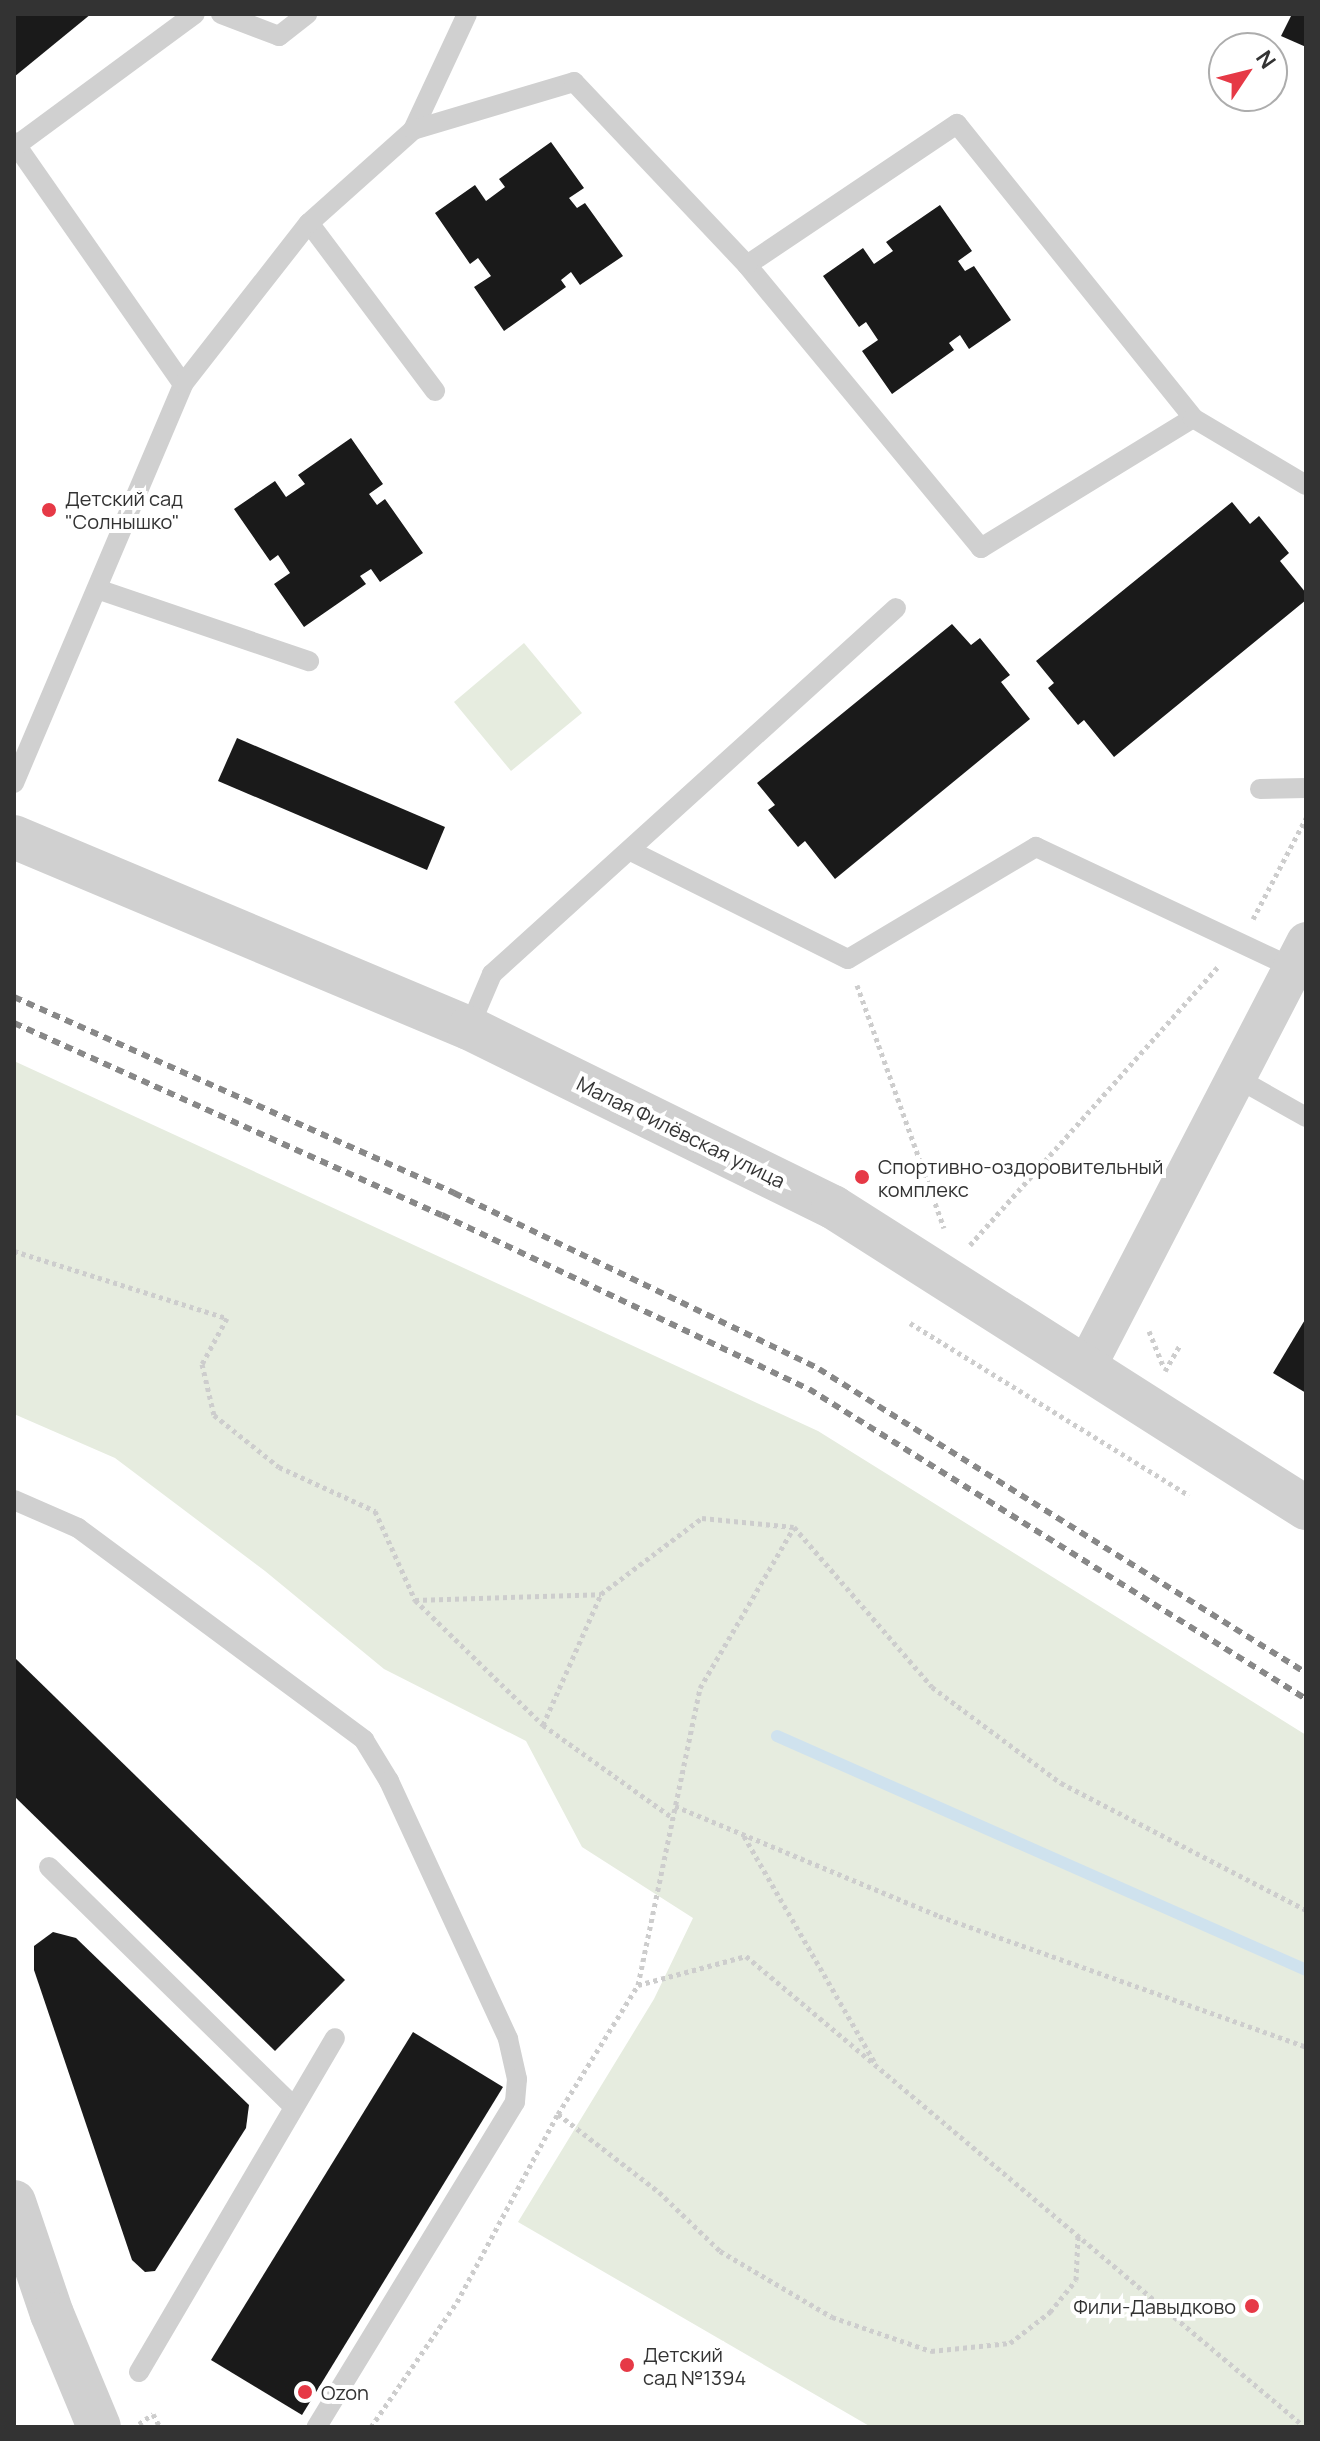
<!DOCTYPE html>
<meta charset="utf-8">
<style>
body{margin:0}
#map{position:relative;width:1320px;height:2441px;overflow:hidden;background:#fff;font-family:Manrope,sans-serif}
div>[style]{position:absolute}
.green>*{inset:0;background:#e6ecdf}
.stream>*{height:12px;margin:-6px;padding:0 6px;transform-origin:6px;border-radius:6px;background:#cfe2ee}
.building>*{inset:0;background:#1a1a1a}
.path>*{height:5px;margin-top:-2.5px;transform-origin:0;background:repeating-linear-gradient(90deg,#cdcdcd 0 4px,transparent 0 8px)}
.service>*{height:20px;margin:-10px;padding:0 10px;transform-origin:10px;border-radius:10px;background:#d0d0d0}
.minor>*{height:40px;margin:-20px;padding:0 20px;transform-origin:20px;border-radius:20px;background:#d0d0d0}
.tertiary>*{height:44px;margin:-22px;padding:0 22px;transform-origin:22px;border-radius:22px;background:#d0d0d0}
.rail>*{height:6px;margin-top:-3px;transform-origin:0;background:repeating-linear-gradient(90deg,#888 0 8px,transparent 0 14px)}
.dots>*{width:22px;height:22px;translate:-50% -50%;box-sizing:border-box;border:4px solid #fff;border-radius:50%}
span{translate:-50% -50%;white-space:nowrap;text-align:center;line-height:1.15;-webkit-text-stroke:8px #fff;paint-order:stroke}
.poi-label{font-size:20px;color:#333}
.left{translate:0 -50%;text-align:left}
.right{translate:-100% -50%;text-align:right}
.street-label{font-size:20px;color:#333}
.frame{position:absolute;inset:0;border:16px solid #333;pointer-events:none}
.north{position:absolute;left:1208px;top:32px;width:80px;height:80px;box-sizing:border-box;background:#fff;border:2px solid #adadad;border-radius:50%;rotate:55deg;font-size:22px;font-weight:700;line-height:32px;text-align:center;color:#333}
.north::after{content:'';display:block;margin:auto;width:28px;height:36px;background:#e63946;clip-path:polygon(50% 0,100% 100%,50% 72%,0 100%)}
</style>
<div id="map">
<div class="green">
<div style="clip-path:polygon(524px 643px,582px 713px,511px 771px,454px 702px)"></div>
<div style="clip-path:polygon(14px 1061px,818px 1431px,1306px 1735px,1306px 2427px,871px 2427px,518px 2222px,654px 1999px,693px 1918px,582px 1847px,526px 1741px,384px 1669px,265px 1571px,115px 1458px,14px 1414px)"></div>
</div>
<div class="stream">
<div style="left:777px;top:1736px;width:578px;rotate:23.86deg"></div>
</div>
<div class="building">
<div style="clip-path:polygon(14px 14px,91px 14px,14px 77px)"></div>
<div style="clip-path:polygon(1292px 14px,1306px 14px,1306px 47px,1281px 36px)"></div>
<div style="clip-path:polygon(551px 142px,584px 188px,569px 198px,577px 208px,585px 203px,623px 256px,580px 285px,571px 272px,561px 280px,566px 287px,504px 331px,474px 287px,491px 276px,478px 258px,470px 264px,435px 213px,475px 185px,486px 201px,505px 187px,499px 179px)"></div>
<div style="clip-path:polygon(940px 205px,972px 251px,958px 261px,965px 271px,974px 266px,1011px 320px,969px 349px,960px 335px,949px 343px,954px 350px,892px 394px,862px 351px,878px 340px,866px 322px,859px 327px,823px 276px,863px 248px,874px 264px,893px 251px,886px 242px)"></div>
<div style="clip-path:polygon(351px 438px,383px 484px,369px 494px,377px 505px,385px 499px,423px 553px,380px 582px,371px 569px,360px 576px,366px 584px,304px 627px,274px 584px,290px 573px,278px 555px,270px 561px,234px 509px,275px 481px,286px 497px,305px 484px,298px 475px)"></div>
<div style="clip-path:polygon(1232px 502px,1250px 524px,1259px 516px,1289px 553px,1280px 561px,1306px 593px,1306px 600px,1114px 757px,1084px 720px,1078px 725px,1048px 688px,1054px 683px,1036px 661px)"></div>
<div style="clip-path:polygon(952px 624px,971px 645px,980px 638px,1010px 675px,1001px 682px,1030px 719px,835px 879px,805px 841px,798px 847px,768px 810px,775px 805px,757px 783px)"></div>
<div style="clip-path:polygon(237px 738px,445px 827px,427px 870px,218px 781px)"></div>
<div style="clip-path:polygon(1306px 1318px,1306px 1393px,1273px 1373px)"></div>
<div style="clip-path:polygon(14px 1657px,345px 1980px,275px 2051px,14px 1796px)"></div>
<div style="clip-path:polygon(53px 1932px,76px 1938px,249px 2105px,246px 2128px,155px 2271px,145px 2272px,132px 2260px,34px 1970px,34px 1946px)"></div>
<div style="clip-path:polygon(413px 2032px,503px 2087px,302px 2415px,211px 2360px)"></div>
</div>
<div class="path">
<div style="left:1253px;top:919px;width:114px;rotate:-62.3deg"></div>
<div style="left:857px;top:985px;width:258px;rotate:70.3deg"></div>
<div style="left:970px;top:1245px;width:374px;rotate:-48.3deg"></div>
<div style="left:14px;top:1251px;width:223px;rotate:17.5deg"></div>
<div style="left:227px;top:1318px;width:52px;rotate:118.5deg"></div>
<div style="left:202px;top:1364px;width:52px;rotate:76.8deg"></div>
<div style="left:214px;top:1415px;width:83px;rotate:38.7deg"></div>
<div style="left:279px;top:1467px;width:106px;rotate:24.6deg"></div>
<div style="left:375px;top:1511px;width:98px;rotate:65.8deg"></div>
<div style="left:415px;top:1600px;width:179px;rotate:44.3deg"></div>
<div style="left:543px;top:1725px;width:160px;rotate:35.6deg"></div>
<div style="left:910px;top:1323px;width:328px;rotate:31.7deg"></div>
<div style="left:1149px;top:1331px;width:38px;rotate:68deg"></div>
<div style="left:1165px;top:1371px;width:30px;rotate:-60deg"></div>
<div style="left:415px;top:1600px;width:186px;rotate:-1.8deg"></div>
<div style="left:601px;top:1594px;width:126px;rotate:-37deg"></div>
<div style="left:702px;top:1518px;width:92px;rotate:5.6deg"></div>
<div style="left:794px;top:1527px;width:211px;rotate:49.2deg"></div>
<div style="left:932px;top:1687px;width:161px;rotate:36.7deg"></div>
<div style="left:1061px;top:1783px;width:276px;rotate:27.4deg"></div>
<div style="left:543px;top:1725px;width:143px;rotate:-66.1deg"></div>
<div style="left:675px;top:1806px;width:286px;rotate:22.6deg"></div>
<div style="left:939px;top:1916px;width:390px;rotate:19.6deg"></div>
<div style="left:744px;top:1836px;width:262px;rotate:60deg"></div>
<div style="left:638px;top:1985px;width:112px;rotate:-15deg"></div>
<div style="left:746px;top:1956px;width:731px;rotate:40.12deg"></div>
<div style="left:558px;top:2114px;width:128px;rotate:37.7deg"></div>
<div style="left:659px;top:2192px;width:85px;rotate:44deg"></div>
<div style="left:720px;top:2251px;width:130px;rotate:30.5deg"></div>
<div style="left:832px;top:2317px;width:105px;rotate:19deg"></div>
<div style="left:931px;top:2351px;width:79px;rotate:-5.8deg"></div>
<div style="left:1010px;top:2343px;width:51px;rotate:-37.8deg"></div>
<div style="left:1050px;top:2312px;width:41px;rotate:-50.9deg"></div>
<div style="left:1076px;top:2280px;width:44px;rotate:-87.4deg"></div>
<div style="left:139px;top:2424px;width:17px;rotate:-36deg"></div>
<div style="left:153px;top:2414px;width:15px;rotate:62deg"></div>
<div style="left:371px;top:2427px;width:152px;rotate:-55.5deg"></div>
<div style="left:457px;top:2302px;width:213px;rotate:-61.8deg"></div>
<div style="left:558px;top:2114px;width:152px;rotate:-58.2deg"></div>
<div style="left:638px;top:1985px;width:303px;rotate:-78.2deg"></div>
<div style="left:700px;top:1688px;width:186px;rotate:-59.7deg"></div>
</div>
<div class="service">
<div style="left:221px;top:14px;width:62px;rotate:20.8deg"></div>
<div style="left:279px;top:36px;width:36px;rotate:-38deg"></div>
<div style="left:413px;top:130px;width:128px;rotate:-65deg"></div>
<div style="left:14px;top:142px;width:295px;rotate:55.1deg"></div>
<div style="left:17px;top:145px;width:221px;rotate:-36.4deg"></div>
<div style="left:309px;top:223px;width:210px;rotate:53.1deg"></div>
<div style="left:1193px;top:418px;width:249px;rotate:148.5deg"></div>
<div style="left:981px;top:548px;width:367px;rotate:-129.6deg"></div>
<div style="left:747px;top:265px;width:253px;rotate:-33.9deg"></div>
<div style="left:957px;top:124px;width:377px;rotate:51.2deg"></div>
<div style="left:1193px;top:418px;width:131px;rotate:30.7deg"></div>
<div style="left:97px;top:589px;width:224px;rotate:18.8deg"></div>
<div style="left:14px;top:783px;width:433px;rotate:-67deg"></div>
<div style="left:183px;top:384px;width:204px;rotate:-52deg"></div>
<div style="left:309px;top:223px;width:140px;rotate:-41.8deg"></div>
<div style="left:413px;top:130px;width:168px;rotate:-16.6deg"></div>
<div style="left:574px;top:82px;width:252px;rotate:46.6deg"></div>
<div style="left:1260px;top:789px;width:46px;rotate:-1.2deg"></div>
<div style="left:631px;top:851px;width:242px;rotate:26.5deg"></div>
<div style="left:848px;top:959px;width:219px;rotate:-30.8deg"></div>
<div style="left:1036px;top:847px;width:284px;rotate:25.2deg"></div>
<div style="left:469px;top:1028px;width:59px;rotate:-66.9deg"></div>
<div style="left:492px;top:974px;width:545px;rotate:-42.17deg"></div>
<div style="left:1237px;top:1078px;width:79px;rotate:29.5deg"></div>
<div style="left:14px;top:1500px;width:70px;rotate:23.6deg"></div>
<div style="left:78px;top:1528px;width:356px;rotate:36.5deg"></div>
<div style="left:364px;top:1740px;width:48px;rotate:58.6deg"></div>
<div style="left:389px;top:1781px;width:284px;rotate:65.2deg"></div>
<div style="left:508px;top:2039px;width:41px;rotate:77.3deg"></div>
<div style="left:517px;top:2079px;width:23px;rotate:95deg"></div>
<div style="left:515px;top:2102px;width:381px;rotate:121.4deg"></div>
<div style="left:49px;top:1867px;width:343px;rotate:44.4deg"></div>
<div style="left:139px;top:2372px;width:387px;rotate:-59.6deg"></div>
</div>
<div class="minor">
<div style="left:1085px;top:1369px;width:481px;rotate:-62.6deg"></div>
</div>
<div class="tertiary">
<div style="left:14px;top:837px;width:493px;rotate:22.8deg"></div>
<div style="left:469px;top:1028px;width:406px;rotate:26.2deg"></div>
<div style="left:833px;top:1207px;width:561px;rotate:32.47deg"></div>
<div style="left:14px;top:2202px;width:118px;rotate:71.3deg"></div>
<div style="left:52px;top:2314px;width:122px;rotate:67.4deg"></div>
</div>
<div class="rail">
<div style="left:14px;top:997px;width:482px;rotate:24deg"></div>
<div style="left:454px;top:1193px;width:405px;rotate:25.7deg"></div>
<div style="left:819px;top:1369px;width:574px;rotate:31.97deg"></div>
<div style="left:14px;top:1023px;width:469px;rotate:24.2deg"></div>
<div style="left:442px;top:1215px;width:406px;rotate:25.4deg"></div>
<div style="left:809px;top:1389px;width:586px;rotate:31.95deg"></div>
</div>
<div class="dots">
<div style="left:49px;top:510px;background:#e63946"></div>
<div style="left:862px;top:1177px;background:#e63946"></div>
<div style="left:1252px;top:2306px;background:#e63946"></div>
<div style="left:627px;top:2365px;background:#e63946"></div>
<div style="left:305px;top:2392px;background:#e63946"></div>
</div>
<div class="poi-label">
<span class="left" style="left:65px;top:510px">Детский сад<br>"Солнышко"</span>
<span class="left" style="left:878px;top:1178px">Спортивно-оздоровительный<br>комплекс</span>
<span class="right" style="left:1236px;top:2306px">Фили-Давыдково</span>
<span class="left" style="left:643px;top:2366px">Детский<br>сад №1394</span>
<span class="left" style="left:321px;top:2392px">Ozon</span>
</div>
<div class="street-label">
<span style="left:681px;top:1132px;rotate:26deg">Малая Филёвская улица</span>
</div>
<div class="frame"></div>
<div class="north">N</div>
</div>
